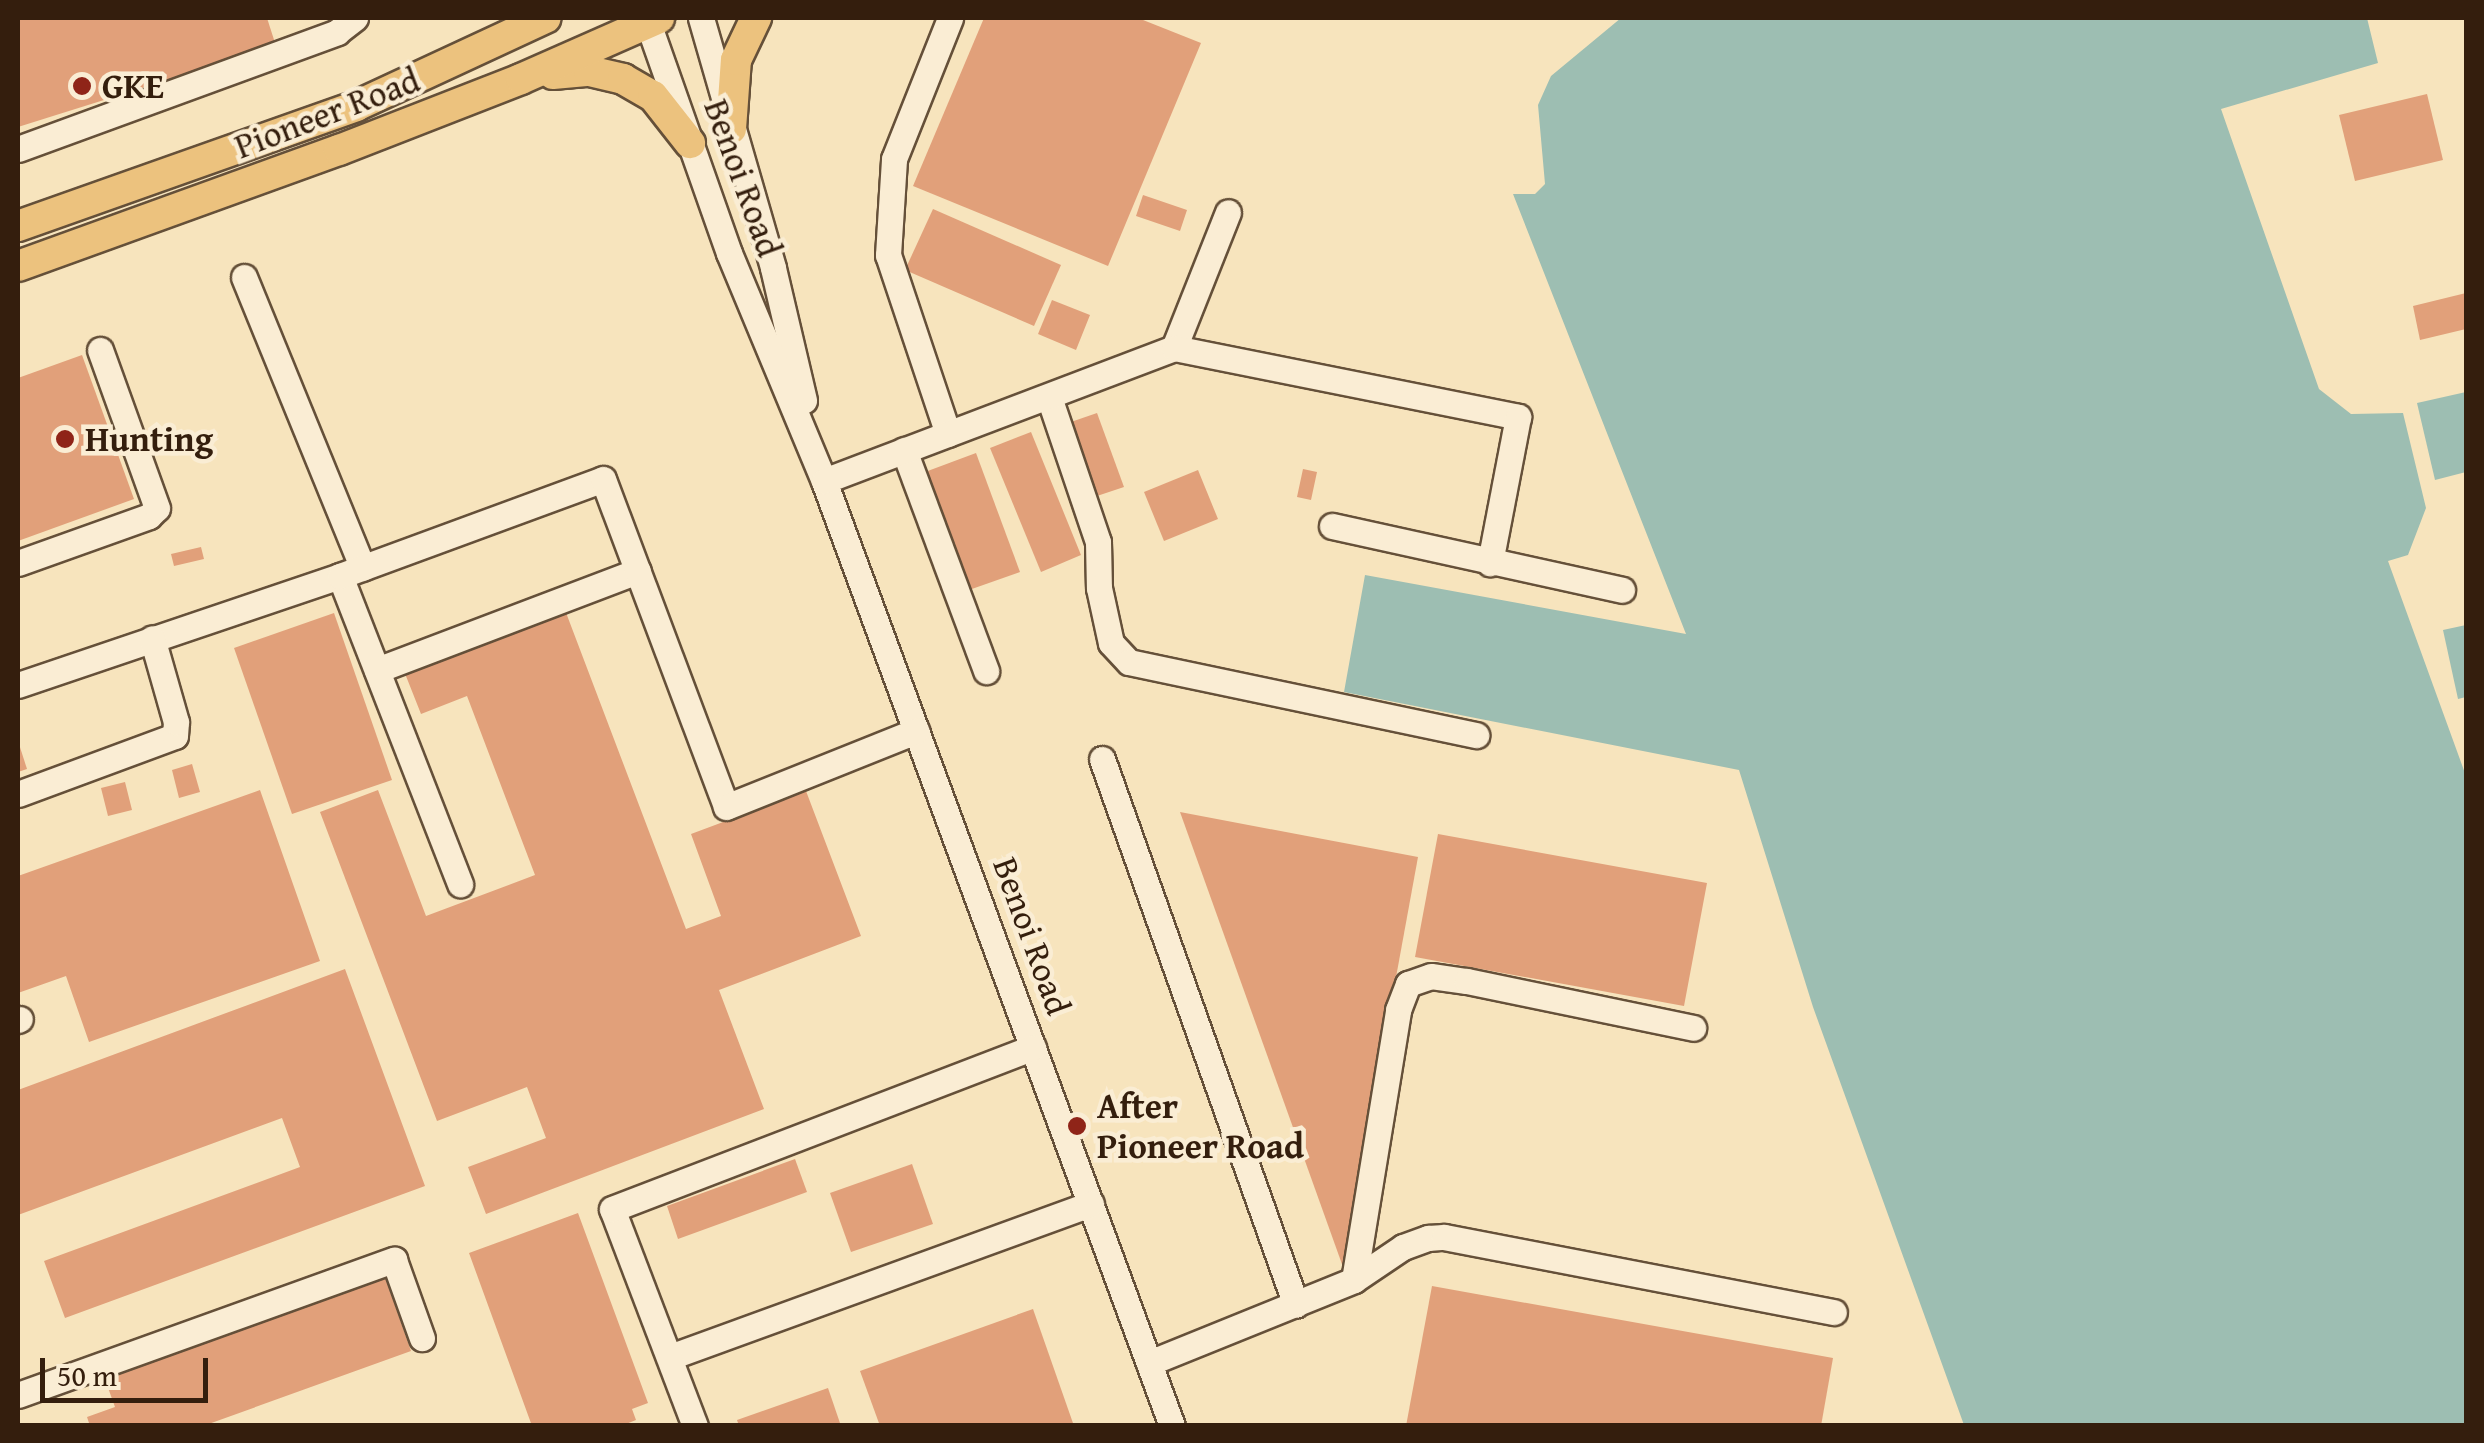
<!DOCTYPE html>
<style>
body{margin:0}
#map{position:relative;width:2484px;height:1443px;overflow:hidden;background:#f7e4bd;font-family:"Gentium Book Plus",serif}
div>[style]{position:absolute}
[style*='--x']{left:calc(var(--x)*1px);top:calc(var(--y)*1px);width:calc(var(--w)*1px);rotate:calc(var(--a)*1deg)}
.water>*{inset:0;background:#9dbeb2}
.building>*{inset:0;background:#e1a07a}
.roads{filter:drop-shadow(2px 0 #655039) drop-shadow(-2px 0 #655039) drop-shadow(0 2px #655039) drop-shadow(0 -2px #655039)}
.minor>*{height:25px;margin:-12.5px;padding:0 12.5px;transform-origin:12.5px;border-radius:12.5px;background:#faedd4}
.major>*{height:30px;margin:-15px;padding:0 15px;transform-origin:15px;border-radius:15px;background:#ecc27e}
.dots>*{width:28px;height:28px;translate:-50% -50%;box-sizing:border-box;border:5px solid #faedd4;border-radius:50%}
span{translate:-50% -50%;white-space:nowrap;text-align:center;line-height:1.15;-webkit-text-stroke:9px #faedd4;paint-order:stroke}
.poi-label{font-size:35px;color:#341e0d;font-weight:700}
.left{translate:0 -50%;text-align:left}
.street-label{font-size:35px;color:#341e0d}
.frame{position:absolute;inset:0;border:20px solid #341e0d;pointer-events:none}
.scale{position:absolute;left:40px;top:1358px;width:168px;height:45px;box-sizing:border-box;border:5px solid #341e0d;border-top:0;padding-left:12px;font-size:30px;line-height:35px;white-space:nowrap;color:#341e0d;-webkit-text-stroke:8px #faedd4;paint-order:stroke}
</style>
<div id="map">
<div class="water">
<div style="clip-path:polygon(1621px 18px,2367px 18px,2378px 63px,2221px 109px,2319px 389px,2351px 414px,2403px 413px,2426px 508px,2408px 555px,2388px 561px,2466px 776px,2466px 1425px,1964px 1425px,1813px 1007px,1739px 770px,1344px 692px,1365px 575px,1686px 634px,1513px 194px,1535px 194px,1545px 184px,1538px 105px,1551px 76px)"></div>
<div style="clip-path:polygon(2466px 392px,2466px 472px,2435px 480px,2417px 403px)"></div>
<div style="clip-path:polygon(2466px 625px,2466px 697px,2458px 699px,2443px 630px)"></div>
</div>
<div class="building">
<div style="clip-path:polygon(18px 18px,267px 18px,276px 46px,18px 127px)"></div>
<div style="clip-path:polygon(984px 18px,1138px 18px,1201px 43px,1108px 266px,913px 186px)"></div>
<div style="clip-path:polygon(2427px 94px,2443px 160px,2355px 181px,2339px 115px)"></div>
<div style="clip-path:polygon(1143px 195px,1187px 210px,1180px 231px,1136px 216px)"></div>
<div style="clip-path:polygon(933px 209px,1061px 265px,1034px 326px,905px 270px)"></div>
<div style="clip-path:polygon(2466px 293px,2466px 329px,2420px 340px,2413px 306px)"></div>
<div style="clip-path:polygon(1052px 300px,1090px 315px,1076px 350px,1038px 334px)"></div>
<div style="clip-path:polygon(82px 355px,134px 499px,18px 541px,18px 378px)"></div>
<div style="clip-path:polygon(1097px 413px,1124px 487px,1094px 497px,1068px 423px)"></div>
<div style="clip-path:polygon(1031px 432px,1081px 555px,1041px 572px,990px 448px)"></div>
<div style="clip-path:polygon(976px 453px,1020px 572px,969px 590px,925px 472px)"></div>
<div style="clip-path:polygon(1303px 469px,1317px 472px,1311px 500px,1297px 497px)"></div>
<div style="clip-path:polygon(1198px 470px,1218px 519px,1164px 541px,1144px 492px)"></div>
<div style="clip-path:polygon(201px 547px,204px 559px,174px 566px,171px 554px)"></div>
<div style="clip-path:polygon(565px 610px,686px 929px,721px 916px,691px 834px,806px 791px,861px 936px,719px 990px,764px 1109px,486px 1214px,468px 1167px,546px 1138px,527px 1087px,437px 1121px,320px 812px,378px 790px,426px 916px,535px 875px,467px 696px,421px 714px,404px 671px)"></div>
<div style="clip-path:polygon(334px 613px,392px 780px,292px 814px,234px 648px)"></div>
<div style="clip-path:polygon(18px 741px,27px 769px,18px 772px)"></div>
<div style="clip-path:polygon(192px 764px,200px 792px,179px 798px,172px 770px)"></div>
<div style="clip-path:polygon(125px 782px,132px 810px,108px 816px,101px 788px)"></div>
<div style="clip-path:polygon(260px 790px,320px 961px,89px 1042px,66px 976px,18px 993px,18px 876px)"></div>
<div style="clip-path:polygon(1180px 812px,1418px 857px,1343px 1267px)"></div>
<div style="clip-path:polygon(1438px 834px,1707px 883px,1684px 1006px,1415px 957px)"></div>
<div style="clip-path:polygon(345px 969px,425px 1186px,65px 1318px,44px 1261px,300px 1167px,282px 1118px,18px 1215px,18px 1090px)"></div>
<div style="clip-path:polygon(795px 1159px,807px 1192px,678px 1239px,667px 1206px)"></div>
<div style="clip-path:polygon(912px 1164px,933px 1224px,851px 1252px,830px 1193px)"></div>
<div style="clip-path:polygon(578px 1213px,648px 1403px,632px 1409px,636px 1420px,621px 1426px,532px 1426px,469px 1253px)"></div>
<div style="clip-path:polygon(384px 1274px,411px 1351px,203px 1426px,90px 1426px,87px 1417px,115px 1407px,103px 1374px)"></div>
<div style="clip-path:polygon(1432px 1286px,1833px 1358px,1821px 1426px,1406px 1426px)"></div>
<div style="clip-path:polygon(1033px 1309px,1074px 1426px,880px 1426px,860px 1371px)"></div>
<div style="clip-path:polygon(828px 1388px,841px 1426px,739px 1426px,737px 1420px)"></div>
</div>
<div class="roads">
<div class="minor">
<div style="--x:701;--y:18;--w:260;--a:73.9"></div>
<div style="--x:773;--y:268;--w:136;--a:76.8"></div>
<div style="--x:648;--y:23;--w:244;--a:70.6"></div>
<div style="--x:729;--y:253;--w:247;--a:67.4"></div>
<div style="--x:824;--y:481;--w:1007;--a:69.78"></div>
<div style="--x:18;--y:149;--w:340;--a:-20.1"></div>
<div style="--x:337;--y:32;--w:23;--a:-38"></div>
<div style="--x:244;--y:277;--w:314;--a:67.8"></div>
<div style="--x:1174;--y:348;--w:146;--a:-68.3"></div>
<div style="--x:1049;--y:397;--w:153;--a:71.3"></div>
<div style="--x:1098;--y:542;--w:46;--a:88.8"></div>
<div style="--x:1099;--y:588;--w:56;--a:77.7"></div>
<div style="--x:1111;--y:643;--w:26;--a:47"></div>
<div style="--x:1129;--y:662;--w:355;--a:11.9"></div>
<div style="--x:948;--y:434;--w:189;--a:-108.5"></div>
<div style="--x:888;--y:255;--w:96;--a:-86.4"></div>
<div style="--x:894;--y:159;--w:152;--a:-68.3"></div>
<div style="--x:904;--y:450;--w:236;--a:69.6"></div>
<div style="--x:824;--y:481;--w:374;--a:-20.8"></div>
<div style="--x:1174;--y:348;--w:351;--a:11.3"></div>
<div style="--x:1518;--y:417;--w:149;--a:100.9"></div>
<div style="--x:1332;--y:526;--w:297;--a:12.4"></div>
<div style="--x:18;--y:563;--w:139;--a:-19.7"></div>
<div style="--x:149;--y:516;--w:11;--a:-45"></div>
<div style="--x:157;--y:508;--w:168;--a:-109.8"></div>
<div style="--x:340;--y:576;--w:331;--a:68.7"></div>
<div style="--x:377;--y:670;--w:279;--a:-20.8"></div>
<div style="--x:18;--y:685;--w:340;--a:-18.7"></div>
<div style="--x:340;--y:576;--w:280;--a:-20.2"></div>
<div style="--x:603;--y:479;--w:350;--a:69.4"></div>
<div style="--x:726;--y:807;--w:205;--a:-21.8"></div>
<div style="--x:1102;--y:759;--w:579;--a:70.44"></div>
<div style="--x:18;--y:794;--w:167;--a:-20.3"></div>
<div style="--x:175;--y:736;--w:14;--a:-86"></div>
<div style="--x:176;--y:722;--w:87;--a:-105.9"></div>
<div style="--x:18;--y:1020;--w:2;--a:-27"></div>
<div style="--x:1354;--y:1280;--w:274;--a:-80.7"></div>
<div style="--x:1398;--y:1010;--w:28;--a:-69"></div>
<div style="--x:1408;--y:984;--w:24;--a:-19"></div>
<div style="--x:1431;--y:976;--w:36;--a:8"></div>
<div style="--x:1467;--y:981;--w:231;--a:11.7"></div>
<div style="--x:670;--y:1357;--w:448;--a:-20"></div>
<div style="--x:1149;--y:1363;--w:221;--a:-22"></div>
<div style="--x:1354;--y:1280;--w:59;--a:-34"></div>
<div style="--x:1403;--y:1247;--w:27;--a:-20"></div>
<div style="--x:1428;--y:1238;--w:16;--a:-4"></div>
<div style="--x:1444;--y:1237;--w:397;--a:10.9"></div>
<div style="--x:18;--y:1395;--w:400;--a:-19.8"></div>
<div style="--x:394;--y:1260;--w:83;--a:70.3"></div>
<div style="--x:695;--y:1426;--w:232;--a:-110.9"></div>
<div style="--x:612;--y:1209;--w:451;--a:-21"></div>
</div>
<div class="major">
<div style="--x:553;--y:74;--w:36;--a:-5"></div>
<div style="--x:589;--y:71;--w:35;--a:13"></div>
<div style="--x:623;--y:79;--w:34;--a:30"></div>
<div style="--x:653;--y:96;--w:60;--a:51.8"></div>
<div style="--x:731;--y:129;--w:69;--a:-85.9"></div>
<div style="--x:736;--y:60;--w:47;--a:-64.5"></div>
<div style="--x:18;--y:226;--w:359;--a:-19.5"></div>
<div style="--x:356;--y:106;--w:209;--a:-24.9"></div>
<div style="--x:18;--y:266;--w:341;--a:-19.9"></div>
<div style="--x:339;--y:150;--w:195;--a:-21.3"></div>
<div style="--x:521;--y:79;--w:151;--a:-23.8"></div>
</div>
</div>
<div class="dots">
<div style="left:82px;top:86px;background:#8f2418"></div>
<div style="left:65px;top:439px;background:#8f2418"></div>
<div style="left:1077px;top:1126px;background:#8f2418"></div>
</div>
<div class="poi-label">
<span class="left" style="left:102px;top:86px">GKE</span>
<span class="left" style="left:85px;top:439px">Hunting</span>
<span class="left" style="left:1097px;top:1126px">After<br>Pioneer Road</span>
</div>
<div class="street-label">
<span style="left:327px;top:113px;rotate:-21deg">Pioneer Road</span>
<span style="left:743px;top:178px;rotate:70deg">Benoi Road</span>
<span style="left:1032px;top:936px;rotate:70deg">Benoi Road</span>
</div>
<div class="frame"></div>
<div class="scale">50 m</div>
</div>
